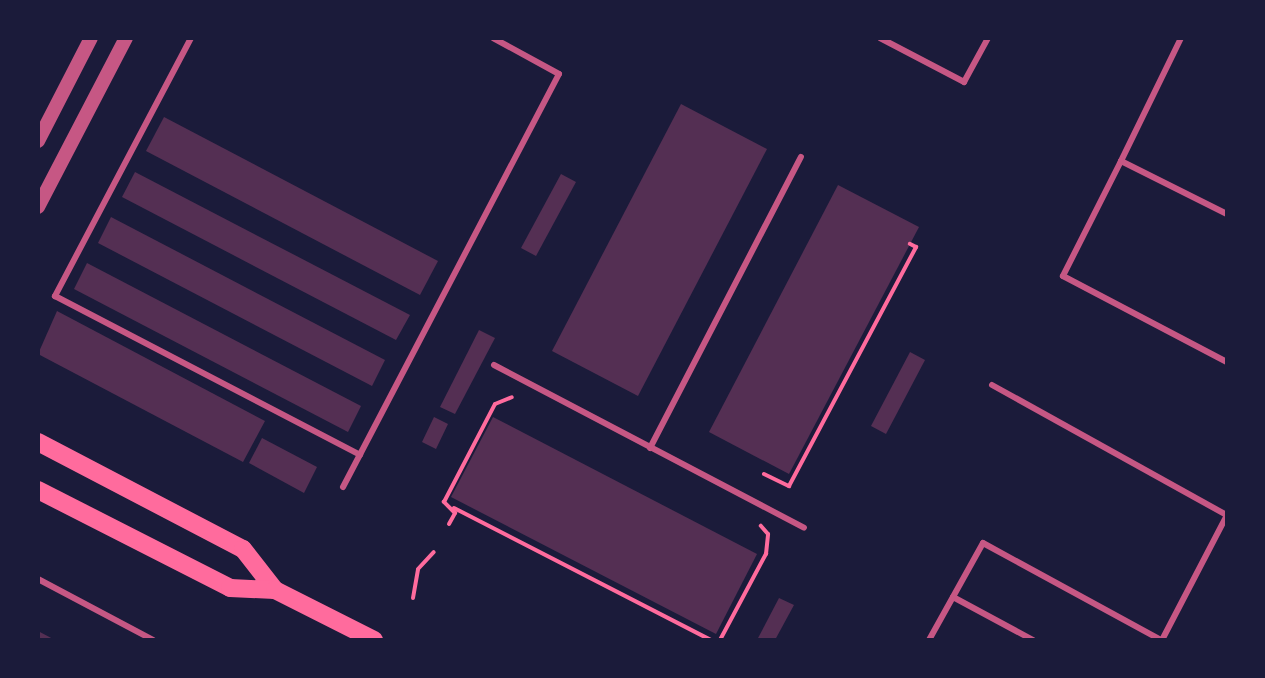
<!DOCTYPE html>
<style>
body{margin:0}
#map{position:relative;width:1265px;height:678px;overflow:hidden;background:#1b1b3a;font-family:"Nunito Sans",sans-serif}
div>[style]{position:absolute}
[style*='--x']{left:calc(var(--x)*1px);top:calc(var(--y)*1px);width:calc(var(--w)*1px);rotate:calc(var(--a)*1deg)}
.building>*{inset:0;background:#542f53}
.path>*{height:4px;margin:-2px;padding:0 2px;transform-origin:2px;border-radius:2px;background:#ff6b9d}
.service>*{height:6px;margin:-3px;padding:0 3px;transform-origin:3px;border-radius:3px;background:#c65784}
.tertiary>*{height:14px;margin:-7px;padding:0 7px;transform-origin:7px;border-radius:7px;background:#c65784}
.primary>*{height:18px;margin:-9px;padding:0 9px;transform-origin:9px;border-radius:9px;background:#ff6b9d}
span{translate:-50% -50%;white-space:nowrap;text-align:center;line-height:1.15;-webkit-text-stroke:7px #1b1b3a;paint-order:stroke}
.frame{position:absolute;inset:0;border:40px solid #1b1b3a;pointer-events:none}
</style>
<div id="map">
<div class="building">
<div style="clip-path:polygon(681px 104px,767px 149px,638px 396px,552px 351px)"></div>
<div style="clip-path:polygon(164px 117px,438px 261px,420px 295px,146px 151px)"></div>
<div style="clip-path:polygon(135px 172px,410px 315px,396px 340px,122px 197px)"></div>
<div style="clip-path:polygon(561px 174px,576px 182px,536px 256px,521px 248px)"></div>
<div style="clip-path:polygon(838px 185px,919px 227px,789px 474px,709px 432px)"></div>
<div style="clip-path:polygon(111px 217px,385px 360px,372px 386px,98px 243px)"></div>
<div style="clip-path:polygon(87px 263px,361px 406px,348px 432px,74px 289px)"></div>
<div style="clip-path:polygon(57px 311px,265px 421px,243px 462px,38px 354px)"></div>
<div style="clip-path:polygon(479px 330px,495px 338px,455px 414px,440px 407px)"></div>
<div style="clip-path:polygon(910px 352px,925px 360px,886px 434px,871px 426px)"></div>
<div style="clip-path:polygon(434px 417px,448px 424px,436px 449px,422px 442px)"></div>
<div style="clip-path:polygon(493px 417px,757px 554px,716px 634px,451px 497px)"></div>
<div style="clip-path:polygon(262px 438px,317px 467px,304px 493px,249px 463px)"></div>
<div style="clip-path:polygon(779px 598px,794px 605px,775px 640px,757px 640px)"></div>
<div style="clip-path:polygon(38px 631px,55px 640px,38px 640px)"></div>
</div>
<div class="path">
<div style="--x:764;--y:474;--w:28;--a:26"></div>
<div style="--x:789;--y:486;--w:271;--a:-62"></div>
<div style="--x:916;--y:247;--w:7;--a:-153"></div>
<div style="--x:454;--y:508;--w:289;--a:27.2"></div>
<div style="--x:449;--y:524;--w:13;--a:-61"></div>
<div style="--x:455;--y:513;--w:16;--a:-135"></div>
<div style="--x:444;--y:502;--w:110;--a:-62.5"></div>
<div style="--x:495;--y:404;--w:18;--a:-22"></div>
<div style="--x:413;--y:598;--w:29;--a:-80"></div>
<div style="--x:418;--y:569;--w:23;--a:-47"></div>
<div style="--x:720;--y:640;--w:98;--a:-61.9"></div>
<div style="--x:766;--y:554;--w:20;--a:-84"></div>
<div style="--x:768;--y:534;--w:11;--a:-131"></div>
</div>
<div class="service">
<div style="--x:191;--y:38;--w:292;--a:117.8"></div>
<div style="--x:55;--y:296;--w:344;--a:27.5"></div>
<div style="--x:880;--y:38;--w:95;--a:27.6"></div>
<div style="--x:964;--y:82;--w:50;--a:-61.4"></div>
<div style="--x:1181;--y:38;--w:137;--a:116"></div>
<div style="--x:1121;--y:161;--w:119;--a:26.6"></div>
<div style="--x:1121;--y:161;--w:129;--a:116.8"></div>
<div style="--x:1063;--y:276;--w:185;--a:27.7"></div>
<div style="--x:494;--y:365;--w:350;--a:27.7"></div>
<div style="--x:992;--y:385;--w:269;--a:29"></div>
<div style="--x:650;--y:448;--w:328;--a:-62.6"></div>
<div style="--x:343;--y:487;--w:466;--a:-62.4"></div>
<div style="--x:559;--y:74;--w:75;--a:-151.4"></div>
<div style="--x:38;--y:579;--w:130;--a:27.9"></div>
<div style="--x:953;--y:597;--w:91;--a:28.3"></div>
<div style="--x:929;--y:640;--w:111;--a:-60.9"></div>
<div style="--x:983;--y:543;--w:203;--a:28.6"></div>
<div style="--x:1162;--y:640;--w:141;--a:-62.5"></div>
</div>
<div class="tertiary">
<div style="--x:38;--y:141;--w:116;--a:-62.8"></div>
<div style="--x:38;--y:207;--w:191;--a:-62.5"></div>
</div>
<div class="primary">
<div style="--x:38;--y:442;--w:231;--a:27.6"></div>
<div style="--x:243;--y:549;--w:52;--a:52"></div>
<div style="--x:38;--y:490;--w:216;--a:27"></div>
<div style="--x:230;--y:588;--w:45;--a:2.5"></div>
<div style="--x:275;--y:590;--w:111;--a:26.8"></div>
</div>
<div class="frame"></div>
</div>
